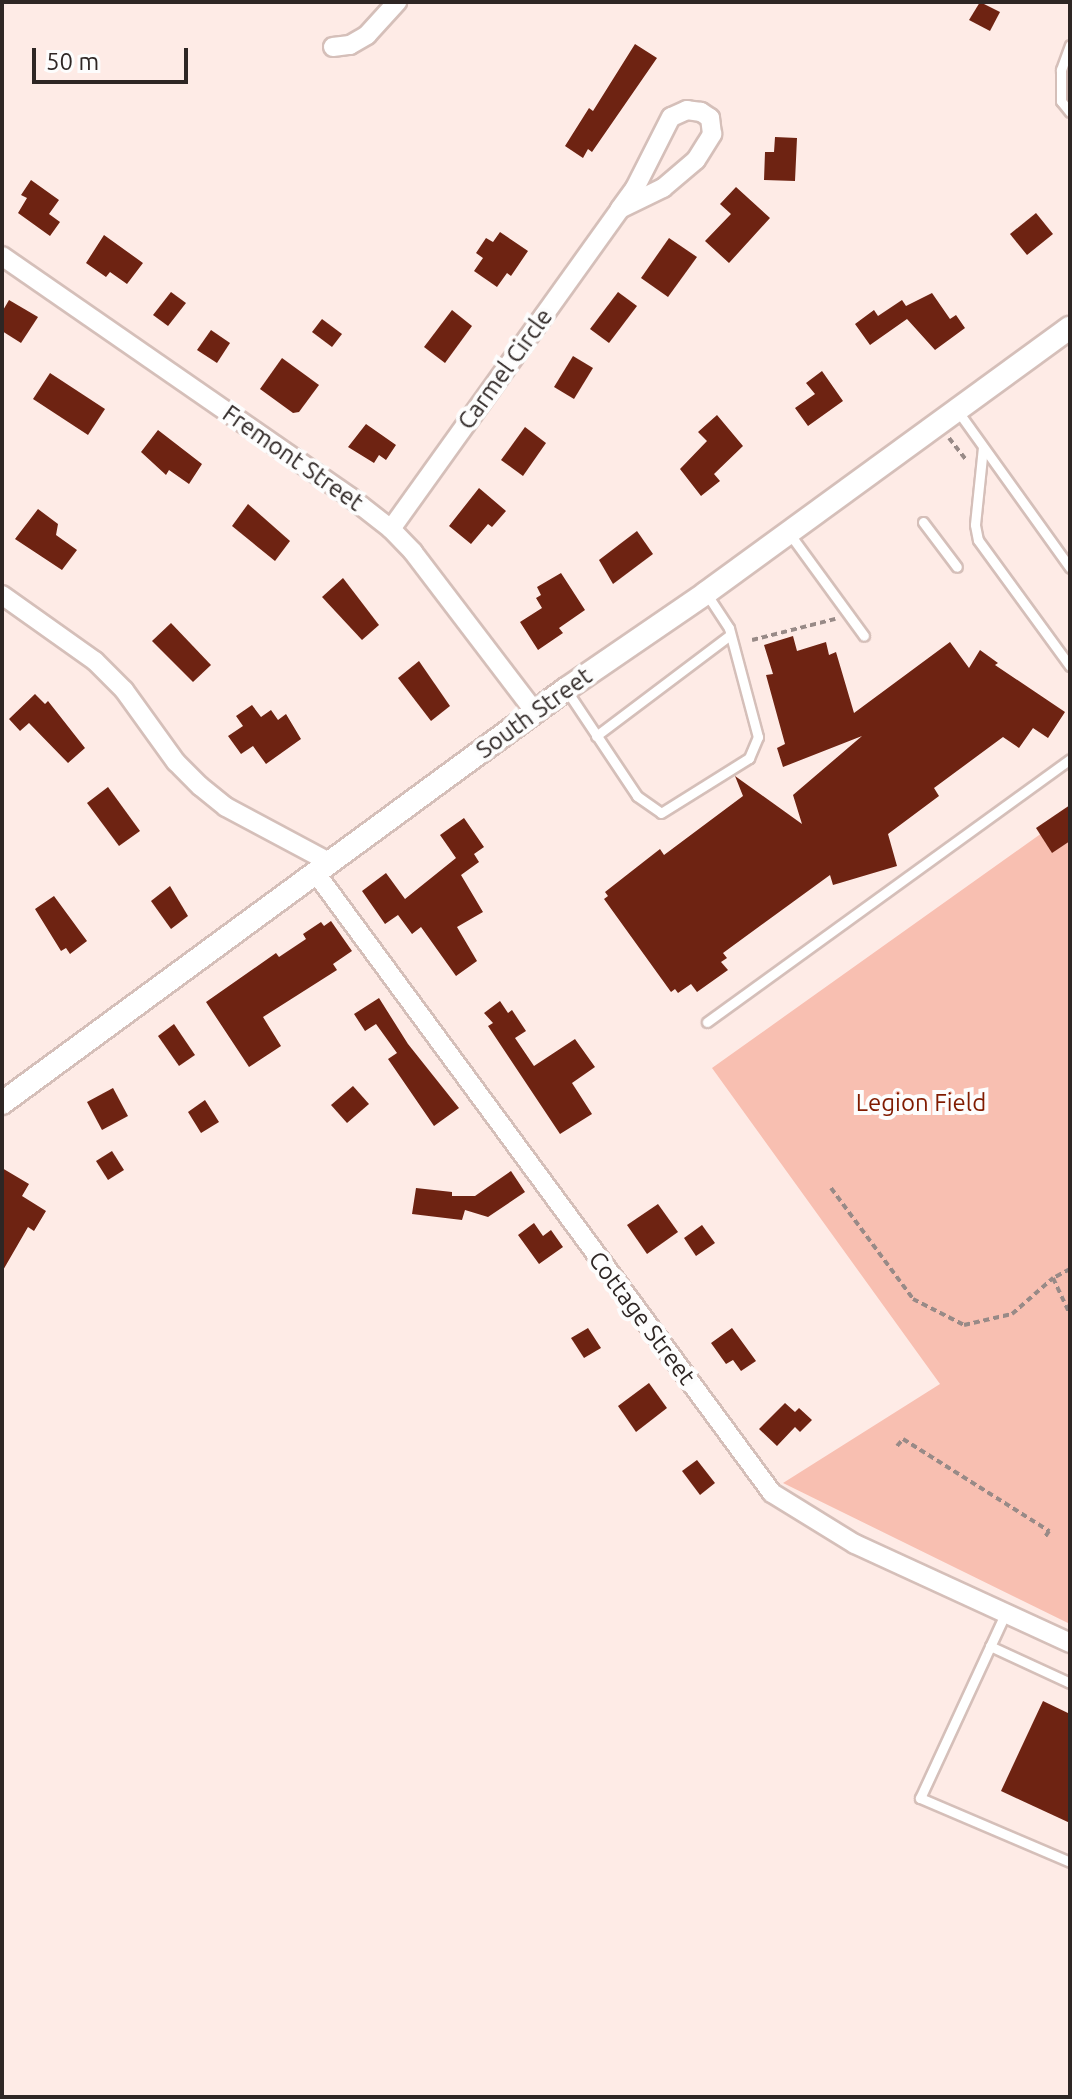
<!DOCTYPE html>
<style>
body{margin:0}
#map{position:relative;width:1072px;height:2099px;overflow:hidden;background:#feebe6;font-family:Ubuntu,sans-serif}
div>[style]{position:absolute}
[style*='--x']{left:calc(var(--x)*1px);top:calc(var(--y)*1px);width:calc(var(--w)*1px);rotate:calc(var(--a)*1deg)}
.green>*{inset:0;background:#f8bfb1}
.building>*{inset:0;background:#6e2312}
.path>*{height:4px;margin-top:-2px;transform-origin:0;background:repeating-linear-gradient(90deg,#988a87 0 6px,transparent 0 10px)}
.roads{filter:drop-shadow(2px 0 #d5bfb9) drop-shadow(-2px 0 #d5bfb9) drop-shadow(0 2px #d5bfb9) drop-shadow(0 -2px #d5bfb9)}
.service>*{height:9px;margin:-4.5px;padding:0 4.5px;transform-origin:4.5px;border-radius:4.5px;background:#fff}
.minor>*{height:18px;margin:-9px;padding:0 9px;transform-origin:9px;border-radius:9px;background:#fff}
.tertiary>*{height:22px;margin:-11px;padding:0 11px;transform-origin:11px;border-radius:11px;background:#fff}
span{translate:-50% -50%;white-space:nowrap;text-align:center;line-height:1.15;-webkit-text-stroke:8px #fdfdfd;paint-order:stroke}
.street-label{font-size:24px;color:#2e2624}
.park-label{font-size:24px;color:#801b00}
.frame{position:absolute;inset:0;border:4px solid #2e2624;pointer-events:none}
.scale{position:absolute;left:32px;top:48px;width:156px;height:36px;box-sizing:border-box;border:4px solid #2e2624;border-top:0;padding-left:10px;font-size:24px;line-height:28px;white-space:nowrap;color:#2e2624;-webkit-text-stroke:6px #fdfdfd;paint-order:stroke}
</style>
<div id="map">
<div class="green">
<div style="clip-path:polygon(1070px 813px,1070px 1624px,783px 1483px,940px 1384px,712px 1068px)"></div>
</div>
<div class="building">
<div style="clip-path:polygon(980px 2px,1000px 12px,990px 31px,969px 20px)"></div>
<div style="clip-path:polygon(635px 44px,657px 58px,592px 152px,588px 149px,583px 158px,565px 146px,589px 108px,593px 111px)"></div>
<div style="clip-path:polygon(775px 137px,797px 138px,795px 181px,764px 180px,765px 152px,774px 152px)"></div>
<div style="clip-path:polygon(31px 180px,59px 200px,49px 214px,60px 222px,50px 236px,18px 213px,27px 198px,21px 195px)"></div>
<div style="clip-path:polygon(736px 187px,770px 218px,729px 263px,705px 241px,731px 214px,720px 204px)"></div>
<div style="clip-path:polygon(1036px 213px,1053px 234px,1027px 255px,1010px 234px)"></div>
<div style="clip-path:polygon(500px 232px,528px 251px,511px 276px,507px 273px,497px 287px,474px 271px,483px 258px,476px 253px,486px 238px,493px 242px)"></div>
<div style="clip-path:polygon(104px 235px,143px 263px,127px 284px,110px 272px,106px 277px,86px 263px)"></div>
<div style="clip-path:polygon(669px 238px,697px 257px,668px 297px,641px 278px)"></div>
<div style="clip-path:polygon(171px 292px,186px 303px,168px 326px,153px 315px)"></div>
<div style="clip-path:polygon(618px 292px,637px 306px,609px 343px,590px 329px)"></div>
<div style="clip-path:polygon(932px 293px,950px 319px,956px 315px,965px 328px,935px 350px,907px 319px,870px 345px,855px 324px,874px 310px,878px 316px,902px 300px,906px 306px)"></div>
<div style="clip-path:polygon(9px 300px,38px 317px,21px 343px,2px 331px,2px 312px)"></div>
<div style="clip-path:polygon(452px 310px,472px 326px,445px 363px,424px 347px)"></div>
<div style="clip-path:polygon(322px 319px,342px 334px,332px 347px,312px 332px)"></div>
<div style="clip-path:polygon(211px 330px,230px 343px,217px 363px,197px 350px)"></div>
<div style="clip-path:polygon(573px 356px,593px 368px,574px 399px,554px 387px)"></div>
<div style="clip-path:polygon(282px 358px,319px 385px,299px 412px,293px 413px,260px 389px)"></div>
<div style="clip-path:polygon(822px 371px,843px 401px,808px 426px,795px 408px,815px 394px,806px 383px)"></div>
<div style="clip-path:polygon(50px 373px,105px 409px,88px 435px,33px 399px)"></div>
<div style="clip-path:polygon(717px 415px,743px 446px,714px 474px,720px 481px,701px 496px,680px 469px,707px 441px,698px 432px)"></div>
<div style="clip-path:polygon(366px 424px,396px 445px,386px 460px,379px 455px,374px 463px,348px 447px)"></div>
<div style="clip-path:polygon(525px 427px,546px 443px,523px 476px,501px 460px)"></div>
<div style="clip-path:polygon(158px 430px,202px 464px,189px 484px,169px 470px,166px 475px,141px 452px)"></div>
<div style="clip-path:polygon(479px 488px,506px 511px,492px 527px,488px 524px,471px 544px,449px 526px)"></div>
<div style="clip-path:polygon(248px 504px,290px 541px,275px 561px,232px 526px)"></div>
<div style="clip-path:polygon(38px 509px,58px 524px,56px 535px,77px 550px,62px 570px,15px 539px)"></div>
<div style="clip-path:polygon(637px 531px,653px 554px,613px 584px,599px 560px)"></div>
<div style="clip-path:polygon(561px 573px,585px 610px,559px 628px,563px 633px,538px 650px,520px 622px,542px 608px,536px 598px,541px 595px,537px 587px)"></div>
<div style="clip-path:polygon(343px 578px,379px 625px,362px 640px,322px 597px)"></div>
<div style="clip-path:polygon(171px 623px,211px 665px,193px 682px,152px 641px)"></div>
<div style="clip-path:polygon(793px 636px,797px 651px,826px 642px,829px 655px,836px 652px,854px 713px,950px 642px,969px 668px,980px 650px,998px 663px,995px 665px,1065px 712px,1048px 738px,1033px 728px,1019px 748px,1003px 737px,934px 788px,939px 796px,888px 834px,897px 866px,833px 885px,830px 875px,723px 953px,727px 958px,721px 962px,728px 970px,697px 992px,691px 984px,678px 993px,675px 989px,671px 992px,604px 899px,608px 896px,605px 892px,660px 849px,664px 855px,743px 796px,735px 776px,802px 824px,793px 795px,862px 736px,783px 767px,777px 748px,785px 744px,766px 675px,773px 674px,764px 645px)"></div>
<div style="clip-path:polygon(419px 661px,450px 706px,431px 721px,398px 678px)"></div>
<div style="clip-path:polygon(35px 694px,45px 704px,48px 701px,85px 748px,68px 763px,29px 723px,20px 731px,9px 719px)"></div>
<div style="clip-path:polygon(252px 705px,261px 717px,271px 710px,278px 720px,286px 714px,301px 739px,266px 764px,253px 746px,241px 754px,228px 736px,243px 726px,236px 716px)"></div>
<div style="clip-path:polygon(108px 787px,140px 831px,119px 846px,87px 803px)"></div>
<div style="clip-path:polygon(1070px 805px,1070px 841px,1052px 853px,1036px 828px)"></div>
<div style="clip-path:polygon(464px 818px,484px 847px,474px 854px,479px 862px,461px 875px,483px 912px,457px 927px,477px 961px,456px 976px,421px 927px,412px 934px,398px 915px,385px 924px,362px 891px,386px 873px,405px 899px,456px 858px,440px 835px)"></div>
<div style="clip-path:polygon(170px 886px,188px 916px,171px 929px,151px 901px)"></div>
<div style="clip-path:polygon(54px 896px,87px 941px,70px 954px,66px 948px,61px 951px,35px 909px)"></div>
<div style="clip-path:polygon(331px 921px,352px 951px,333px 964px,337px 970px,263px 1017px,281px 1046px,249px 1067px,206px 1002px,276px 953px,279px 957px,306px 939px,303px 934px,321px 922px,324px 926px)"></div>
<div style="clip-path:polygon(379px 998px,408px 1044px,459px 1108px,434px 1126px,388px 1059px,397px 1053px,376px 1024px,365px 1031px,354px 1014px)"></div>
<div style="clip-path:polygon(500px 1001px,508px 1013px,512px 1010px,526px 1031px,515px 1038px,534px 1066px,575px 1039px,595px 1067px,572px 1083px,592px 1114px,560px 1134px,488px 1026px,493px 1023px,484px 1013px)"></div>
<div style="clip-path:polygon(174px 1024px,195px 1055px,179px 1066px,158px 1036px)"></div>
<div style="clip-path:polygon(353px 1086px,369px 1104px,347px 1123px,331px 1105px)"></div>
<div style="clip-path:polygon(113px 1088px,128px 1116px,102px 1130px,87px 1102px)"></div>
<div style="clip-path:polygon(205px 1100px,219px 1122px,201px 1133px,188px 1112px)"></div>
<div style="clip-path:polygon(112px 1151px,124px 1170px,108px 1180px,96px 1161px)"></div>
<div style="clip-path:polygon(2px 1168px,29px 1184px,22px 1196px,46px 1211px,34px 1231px,28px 1227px,2px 1272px)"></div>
<div style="clip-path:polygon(511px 1171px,525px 1192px,488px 1217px,465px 1210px,462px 1220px,412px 1214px,416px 1188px,452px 1192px,452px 1196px,475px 1196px)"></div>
<div style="clip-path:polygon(658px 1204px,678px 1232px,647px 1254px,627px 1225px)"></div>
<div style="clip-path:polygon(534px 1223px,543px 1236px,551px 1230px,563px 1247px,539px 1264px,518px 1235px)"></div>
<div style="clip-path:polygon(702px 1225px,715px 1243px,696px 1256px,684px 1238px)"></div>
<div style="clip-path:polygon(588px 1328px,601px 1348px,584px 1358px,571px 1338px)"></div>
<div style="clip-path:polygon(732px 1328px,756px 1361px,741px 1371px,733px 1360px,726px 1364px,711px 1343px)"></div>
<div style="clip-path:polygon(649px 1383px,667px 1408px,636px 1432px,618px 1406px)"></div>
<div style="clip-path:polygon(785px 1403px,795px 1412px,799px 1408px,812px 1420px,800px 1432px,795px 1427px,777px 1446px,759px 1429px)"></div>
<div style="clip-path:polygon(697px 1460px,715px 1483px,700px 1495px,682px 1471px)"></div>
<div style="clip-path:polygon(1043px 1701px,1070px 1714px,1070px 1823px,1001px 1791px)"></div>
</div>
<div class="path">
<div style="--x:949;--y:438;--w:28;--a:52"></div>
<div style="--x:752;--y:640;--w:86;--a:-14.2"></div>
<div style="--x:831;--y:1188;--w:138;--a:53.5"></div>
<div style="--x:913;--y:1299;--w:57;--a:27"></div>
<div style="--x:964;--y:1325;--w:49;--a:-12.9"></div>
<div style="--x:1012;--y:1314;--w:55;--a:-41.3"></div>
<div style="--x:1070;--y:1269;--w:19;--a:152"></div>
<div style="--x:1053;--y:1278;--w:40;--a:65"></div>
<div style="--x:897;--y:1446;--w:9;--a:-49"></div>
<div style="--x:903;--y:1439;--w:173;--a:32.2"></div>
<div style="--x:1049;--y:1531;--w:7;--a:124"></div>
</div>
<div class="roads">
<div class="service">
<div style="--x:1070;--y:45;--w:27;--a:110"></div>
<div style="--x:1061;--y:70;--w:31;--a:90"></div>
<div style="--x:1061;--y:101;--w:14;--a:51"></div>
<div style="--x:957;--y:410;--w:194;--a:54.4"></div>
<div style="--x:983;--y:447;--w:78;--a:95.9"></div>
<div style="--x:975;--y:525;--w:15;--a:79"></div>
<div style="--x:978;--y:540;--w:156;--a:53.9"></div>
<div style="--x:923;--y:522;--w:56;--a:52.9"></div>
<div style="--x:789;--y:533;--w:127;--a:53.9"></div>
<div style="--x:567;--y:691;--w:126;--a:56.3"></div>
<div style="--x:637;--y:796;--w:29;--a:35"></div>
<div style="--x:661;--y:813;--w:104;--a:-32"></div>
<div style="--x:749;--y:758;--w:23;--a:-67"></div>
<div style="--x:758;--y:737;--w:113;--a:-104.9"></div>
<div style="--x:729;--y:628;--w:42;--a:-123.3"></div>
<div style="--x:596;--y:736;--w:168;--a:-37"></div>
<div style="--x:707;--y:1022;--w:448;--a:-35.9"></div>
<div style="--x:1006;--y:1612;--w:205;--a:114.8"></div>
<div style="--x:920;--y:1798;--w:163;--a:23.1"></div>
<div style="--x:990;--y:1646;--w:88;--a:24.8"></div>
</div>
<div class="minor">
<div style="--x:333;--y:47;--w:17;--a:-7"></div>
<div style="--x:350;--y:45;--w:20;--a:-30"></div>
<div style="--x:367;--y:35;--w:45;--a:-47.7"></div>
<div style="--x:2;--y:256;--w:423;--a:34.7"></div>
<div style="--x:350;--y:497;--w:52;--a:38"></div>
<div style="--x:391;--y:529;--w:32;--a:46"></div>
<div style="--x:413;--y:552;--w:201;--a:52.7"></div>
<div style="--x:391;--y:529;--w:393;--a:-54.4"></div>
<div style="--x:620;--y:209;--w:48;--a:-26"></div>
<div style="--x:663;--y:188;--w:43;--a:-40.3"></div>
<div style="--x:696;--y:160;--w:31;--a:-58"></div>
<div style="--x:712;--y:134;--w:16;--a:-97"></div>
<div style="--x:710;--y:118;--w:11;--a:-146"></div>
<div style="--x:701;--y:112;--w:14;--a:-172"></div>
<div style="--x:687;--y:110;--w:17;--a:156"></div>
<div style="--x:671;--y:117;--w:80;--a:116.9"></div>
<div style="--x:635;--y:188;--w:26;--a:126"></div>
<div style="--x:2;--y:595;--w:114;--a:35.4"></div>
<div style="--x:95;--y:661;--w:41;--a:45"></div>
<div style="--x:124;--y:690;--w:89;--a:54.2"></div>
<div style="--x:176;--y:762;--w:34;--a:45"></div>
<div style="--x:200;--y:786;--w:33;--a:39"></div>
<div style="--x:226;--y:807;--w:117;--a:28.1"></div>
<div style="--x:315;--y:872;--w:771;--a:53.65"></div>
<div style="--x:772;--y:1493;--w:97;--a:31.6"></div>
<div style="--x:855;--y:1544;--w:237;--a:24.7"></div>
</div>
<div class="tertiary">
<div style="--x:2;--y:1103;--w:700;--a:-36.28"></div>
<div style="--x:566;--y:689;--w:170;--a:-34.4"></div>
<div style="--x:706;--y:593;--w:450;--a:-36.1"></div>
</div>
</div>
<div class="street-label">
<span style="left:505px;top:369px;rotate:-54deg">Carmel Circle</span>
<span style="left:293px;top:458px;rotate:35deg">Fremont Street</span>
<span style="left:534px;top:713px;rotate:-36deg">South Street</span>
<span style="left:642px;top:1318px;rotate:53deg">Cottage Street</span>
</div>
<div class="park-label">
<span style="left:921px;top:1103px">Legion Field</span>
</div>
<div class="frame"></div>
<div class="scale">50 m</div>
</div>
